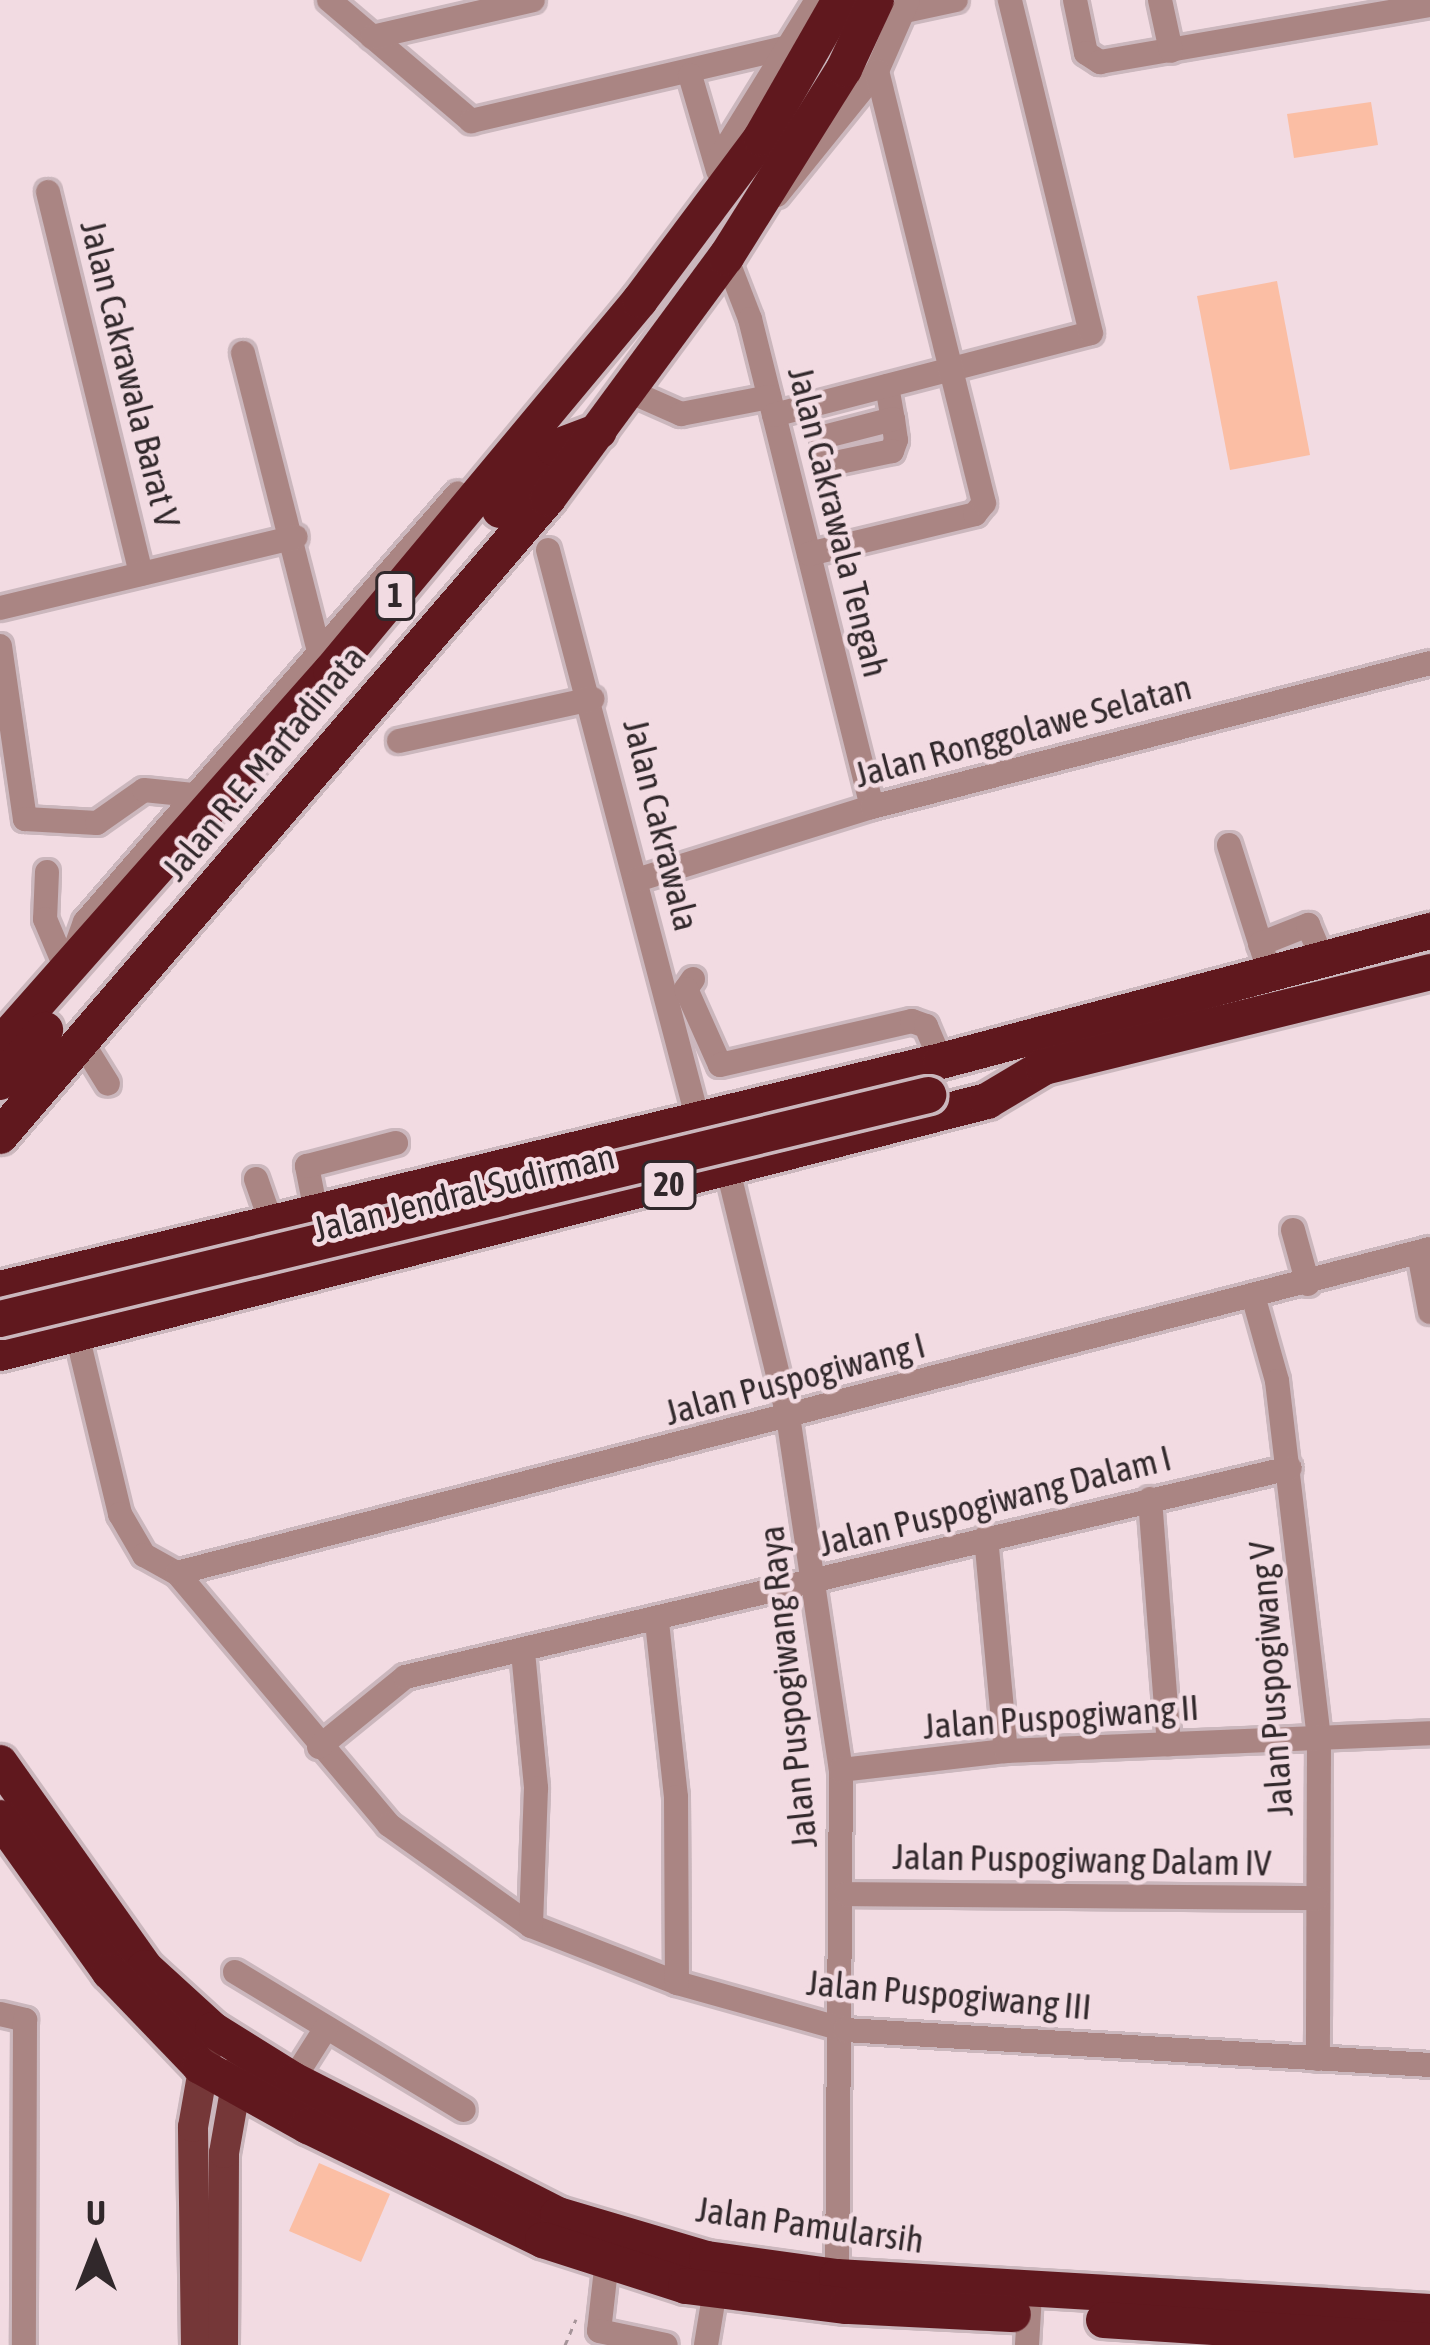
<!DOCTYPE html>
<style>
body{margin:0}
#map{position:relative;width:1430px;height:2345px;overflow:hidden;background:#f2dbe2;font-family:"Asap Condensed",sans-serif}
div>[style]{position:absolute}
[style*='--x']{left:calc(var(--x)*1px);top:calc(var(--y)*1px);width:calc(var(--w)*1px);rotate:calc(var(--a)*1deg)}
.green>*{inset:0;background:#fbbea4}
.path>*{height:3px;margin-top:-1.5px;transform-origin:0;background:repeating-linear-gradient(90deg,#a59499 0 6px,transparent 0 12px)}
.roads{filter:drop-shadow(3px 0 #cbb7bd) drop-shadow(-3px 0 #cbb7bd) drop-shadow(0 3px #cbb7bd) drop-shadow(0 -3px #cbb7bd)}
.minor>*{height:24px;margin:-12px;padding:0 12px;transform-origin:12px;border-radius:12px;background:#aa8583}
.major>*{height:30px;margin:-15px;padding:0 15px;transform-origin:15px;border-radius:15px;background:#753738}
.highway>*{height:36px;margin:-18px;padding:0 18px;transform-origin:18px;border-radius:18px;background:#60181e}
.bridges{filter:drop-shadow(3px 0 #cbb7bd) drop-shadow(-3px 0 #cbb7bd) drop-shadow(0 3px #cbb7bd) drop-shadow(0 -3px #cbb7bd)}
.highway-bridge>*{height:36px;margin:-18px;padding:0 18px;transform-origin:18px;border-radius:18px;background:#60181e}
span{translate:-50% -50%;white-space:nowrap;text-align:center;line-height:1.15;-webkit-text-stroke:9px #f2dbe2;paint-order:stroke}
.shield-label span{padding:3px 9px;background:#f2dbe2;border:3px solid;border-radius:9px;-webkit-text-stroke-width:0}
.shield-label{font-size:33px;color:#31282b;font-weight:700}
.street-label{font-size:36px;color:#31282b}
.north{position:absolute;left:36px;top:2189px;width:120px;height:120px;-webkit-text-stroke:9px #f2dbe2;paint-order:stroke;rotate:0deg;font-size:33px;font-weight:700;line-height:48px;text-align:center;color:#31282b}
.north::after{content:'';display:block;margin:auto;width:42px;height:54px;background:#31282b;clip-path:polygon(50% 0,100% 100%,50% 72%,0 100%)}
</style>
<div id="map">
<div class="green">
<div style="clip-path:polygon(1371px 102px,1378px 145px,1294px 158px,1287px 114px)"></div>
<div style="clip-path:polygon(1277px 281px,1310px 455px,1230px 470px,1197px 296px)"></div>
<div style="clip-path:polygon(319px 2163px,390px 2194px,361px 2262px,289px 2231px)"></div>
</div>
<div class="path">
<div style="--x:565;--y:2345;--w:28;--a:-67"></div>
</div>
<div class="roads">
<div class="minor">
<div style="--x:329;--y:0;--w:187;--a:40.4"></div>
<div style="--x:471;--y:121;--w:332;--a:-13.1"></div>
<div style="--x:1075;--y:0;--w:54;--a:78.3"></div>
<div style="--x:1086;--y:53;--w:17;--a:33"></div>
<div style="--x:1100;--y:62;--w:335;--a:-9.8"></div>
<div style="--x:1160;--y:0;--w:52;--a:77.8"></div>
<div style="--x:905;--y:11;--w:52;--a:-12.2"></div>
<div style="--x:372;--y:37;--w:165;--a:-12.9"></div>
<div style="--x:690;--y:75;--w:100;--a:73.7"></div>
<div style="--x:717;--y:162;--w:190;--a:-58.3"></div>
<div style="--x:48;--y:192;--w:393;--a:76.3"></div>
<div style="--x:777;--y:195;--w:159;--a:-51.1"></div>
<div style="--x:877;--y:71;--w:77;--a:-66.4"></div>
<div style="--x:726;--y:257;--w:66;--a:68.8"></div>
<div style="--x:750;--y:319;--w:503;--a:75.96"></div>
<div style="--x:243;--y:353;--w:304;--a:75.7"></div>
<div style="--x:887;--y:386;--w:34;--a:80"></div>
<div style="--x:893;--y:419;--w:21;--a:82"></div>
<div style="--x:896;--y:440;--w:12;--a:110"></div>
<div style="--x:892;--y:451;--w:68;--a:168.2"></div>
<div style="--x:825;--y:465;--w:28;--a:-94"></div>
<div style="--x:823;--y:437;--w:72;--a:-14.4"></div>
<div style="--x:629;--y:391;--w:57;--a:23.9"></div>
<div style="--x:681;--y:414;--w:90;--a:-10.9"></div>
<div style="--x:774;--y:415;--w:327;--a:-14.5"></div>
<div style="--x:1091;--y:333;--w:343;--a:-103.7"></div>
<div style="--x:548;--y:550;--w:589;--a:75.26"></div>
<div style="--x:809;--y:554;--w:171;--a:-13.5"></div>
<div style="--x:975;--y:514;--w:14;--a:-51"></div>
<div style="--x:984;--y:503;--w:445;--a:-103.9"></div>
<div style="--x:0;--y:608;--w:304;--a:-13.5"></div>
<div style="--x:0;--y:646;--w:175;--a:81.8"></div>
<div style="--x:25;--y:819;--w:72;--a:3.2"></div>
<div style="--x:97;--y:823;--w:57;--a:-35.1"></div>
<div style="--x:144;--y:790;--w:49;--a:5.8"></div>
<div style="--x:399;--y:741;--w:198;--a:-12.3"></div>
<div style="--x:1229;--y:845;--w:135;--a:72.4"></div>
<div style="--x:47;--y:872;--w:47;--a:92.4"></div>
<div style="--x:45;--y:919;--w:56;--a:67.1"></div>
<div style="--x:637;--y:880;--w:246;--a:-17.3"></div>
<div style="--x:872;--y:807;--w:576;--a:-14.47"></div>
<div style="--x:1260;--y:944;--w:52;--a:-21.6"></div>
<div style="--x:1308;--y:925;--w:39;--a:67"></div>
<div style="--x:74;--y:952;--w:32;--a:-70"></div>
<div style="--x:85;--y:922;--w:568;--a:-48.99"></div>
<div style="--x:693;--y:979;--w:12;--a:125"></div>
<div style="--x:686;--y:989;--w:83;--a:65.9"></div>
<div style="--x:720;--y:1065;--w:197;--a:-12.9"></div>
<div style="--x:912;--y:1021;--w:15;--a:20"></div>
<div style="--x:926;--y:1026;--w:38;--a:67"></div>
<div style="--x:82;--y:1042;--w:49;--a:58.2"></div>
<div style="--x:728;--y:1170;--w:253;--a:76.3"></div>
<div style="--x:788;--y:1416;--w:358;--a:81.5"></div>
<div style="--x:841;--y:1770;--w:507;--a:90.45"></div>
<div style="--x:256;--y:1179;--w:46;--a:70.8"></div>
<div style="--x:316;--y:1212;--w:47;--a:-101.1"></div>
<div style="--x:307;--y:1166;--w:92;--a:-14.5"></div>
<div style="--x:1293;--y:1230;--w:56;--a:74.5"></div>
<div style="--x:1419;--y:1253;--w:60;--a:79.4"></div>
<div style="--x:1254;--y:1299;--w:85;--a:74.3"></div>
<div style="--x:1277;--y:1381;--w:361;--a:83.3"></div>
<div style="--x:1319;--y:1740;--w:319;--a:90.2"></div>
<div style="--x:73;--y:1318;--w:202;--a:76.5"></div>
<div style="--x:120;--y:1514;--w:48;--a:59.7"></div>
<div style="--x:144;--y:1555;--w:38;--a:29"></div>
<div style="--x:177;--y:1573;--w:329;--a:49.9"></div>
<div style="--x:389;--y:1825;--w:174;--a:35.4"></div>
<div style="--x:531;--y:1926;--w:157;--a:21.3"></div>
<div style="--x:677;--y:1983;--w:174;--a:15.6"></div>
<div style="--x:845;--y:2030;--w:586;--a:3.42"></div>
<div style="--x:1150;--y:1499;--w:246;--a:85.6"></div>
<div style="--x:986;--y:1537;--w:215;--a:84.7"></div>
<div style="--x:177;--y:1573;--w:1294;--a:-14.5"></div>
<div style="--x:657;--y:1622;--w:176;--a:83.8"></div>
<div style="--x:676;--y:1797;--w:186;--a:89.7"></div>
<div style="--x:523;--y:1652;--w:137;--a:84.5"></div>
<div style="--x:536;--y:1788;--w:138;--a:92.1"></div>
<div style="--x:319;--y:1747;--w:111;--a:-39.1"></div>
<div style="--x:405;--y:1677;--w:909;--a:-13.29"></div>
<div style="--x:841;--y:1770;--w:166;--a:-6.6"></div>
<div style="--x:1006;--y:1751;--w:424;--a:-2.4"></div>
<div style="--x:846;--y:1894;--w:471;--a:0.5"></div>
<div style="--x:235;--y:1972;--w:267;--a:31.1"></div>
<div style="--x:0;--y:2014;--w:26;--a:13"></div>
<div style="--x:25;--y:2020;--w:325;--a:90.2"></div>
<div style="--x:293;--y:2080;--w:62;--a:-57.6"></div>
<div style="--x:607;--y:2260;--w:71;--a:96.4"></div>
<div style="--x:599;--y:2331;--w:68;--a:11.8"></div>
<div style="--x:706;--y:2345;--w:56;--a:-80.7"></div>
<div style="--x:1027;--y:2345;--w:51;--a:-86.6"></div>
</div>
<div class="major">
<div style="--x:196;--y:2345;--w:218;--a:-90.8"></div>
<div style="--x:193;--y:2127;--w:81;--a:-80.1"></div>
<div style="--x:223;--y:2345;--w:192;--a:-89.7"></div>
<div style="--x:224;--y:2153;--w:86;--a:-80"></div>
</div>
<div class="highway">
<div style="--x:500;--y:510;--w:82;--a:-48.9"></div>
<div style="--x:554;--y:448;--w:48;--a:-20.7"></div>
<div style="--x:0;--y:1045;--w:499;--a:-48.5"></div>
<div style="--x:331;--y:671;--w:483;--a:-50.2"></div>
<div style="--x:640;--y:300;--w:202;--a:-53.2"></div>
<div style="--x:761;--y:138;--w:159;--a:-60.2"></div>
<div style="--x:0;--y:1082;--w:69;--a:-49.1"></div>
<div style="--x:0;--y:1136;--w:841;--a:-49.34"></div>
<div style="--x:548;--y:498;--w:300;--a:-53.6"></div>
<div style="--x:726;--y:257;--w:222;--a:-57.9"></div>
<div style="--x:844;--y:69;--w:76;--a:-65.1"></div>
<div style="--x:0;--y:1289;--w:968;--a:-13.62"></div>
<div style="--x:941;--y:1061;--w:506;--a:-14.89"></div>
<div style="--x:0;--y:1353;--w:1019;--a:-14.32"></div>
<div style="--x:987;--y:1101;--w:66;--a:-30.8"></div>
<div style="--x:1044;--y:1067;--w:398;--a:-13.8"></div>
<div style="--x:0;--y:1763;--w:251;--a:54.7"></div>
<div style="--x:145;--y:1968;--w:92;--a:42.4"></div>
<div style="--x:213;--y:2030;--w:94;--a:32"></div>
<div style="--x:293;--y:2080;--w:297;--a:27"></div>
<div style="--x:558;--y:2215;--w:155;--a:16.5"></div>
<div style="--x:707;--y:2259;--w:131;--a:7.9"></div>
<div style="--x:837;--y:2277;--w:594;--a:3.38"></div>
<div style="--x:0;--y:1818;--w:189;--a:54.5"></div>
<div style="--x:110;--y:1972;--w:130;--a:46.2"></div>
<div style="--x:200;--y:2066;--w:124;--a:29.1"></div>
<div style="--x:308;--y:2126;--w:261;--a:25.9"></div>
<div style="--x:543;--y:2240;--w:150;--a:17.8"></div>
<div style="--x:686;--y:2286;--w:162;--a:7.1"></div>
<div style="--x:847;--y:2306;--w:166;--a:2.8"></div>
<div style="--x:1104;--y:2320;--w:327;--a:3.7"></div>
</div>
</div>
<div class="bridges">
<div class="highway-bridge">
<div style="--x:0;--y:1319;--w:955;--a:-13.57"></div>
</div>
</div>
<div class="shield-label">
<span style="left:395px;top:596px">1</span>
<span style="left:669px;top:1185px">20</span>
</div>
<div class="street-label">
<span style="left:130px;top:374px;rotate:76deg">Jalan Cakrawala Barat V</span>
<span style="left:838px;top:522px;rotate:76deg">Jalan Cakrawala Tengah</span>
<span style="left:1023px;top:731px;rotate:-15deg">Jalan Ronggolawe Selatan</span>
<span style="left:264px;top:763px;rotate:-50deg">Jalan R.E. Martadinata</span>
<span style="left:661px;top:825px;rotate:76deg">Jalan Cakrawala</span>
<span style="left:464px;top:1193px;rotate:-14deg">Jalan Jendral Sudirman</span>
<span style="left:795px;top:1379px;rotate:-15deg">Jalan Puspogiwang I</span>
<span style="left:995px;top:1501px;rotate:-14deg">Jalan Puspogiwang Dalam I</span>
<span style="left:1271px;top:1679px;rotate:-94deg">Jalan Puspogiwang V</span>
<span style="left:788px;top:1687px;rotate:-96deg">Jalan Puspogiwang Raya</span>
<span style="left:1061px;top:1717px;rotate:-4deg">Jalan Puspogiwang II</span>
<span style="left:1082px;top:1860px;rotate:1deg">Jalan Puspogiwang Dalam IV</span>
<span style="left:949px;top:1995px;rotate:5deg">Jalan Puspogiwang III</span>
<span style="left:810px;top:2225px;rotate:8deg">Jalan Pamularsih</span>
</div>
<div class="north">U</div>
</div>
